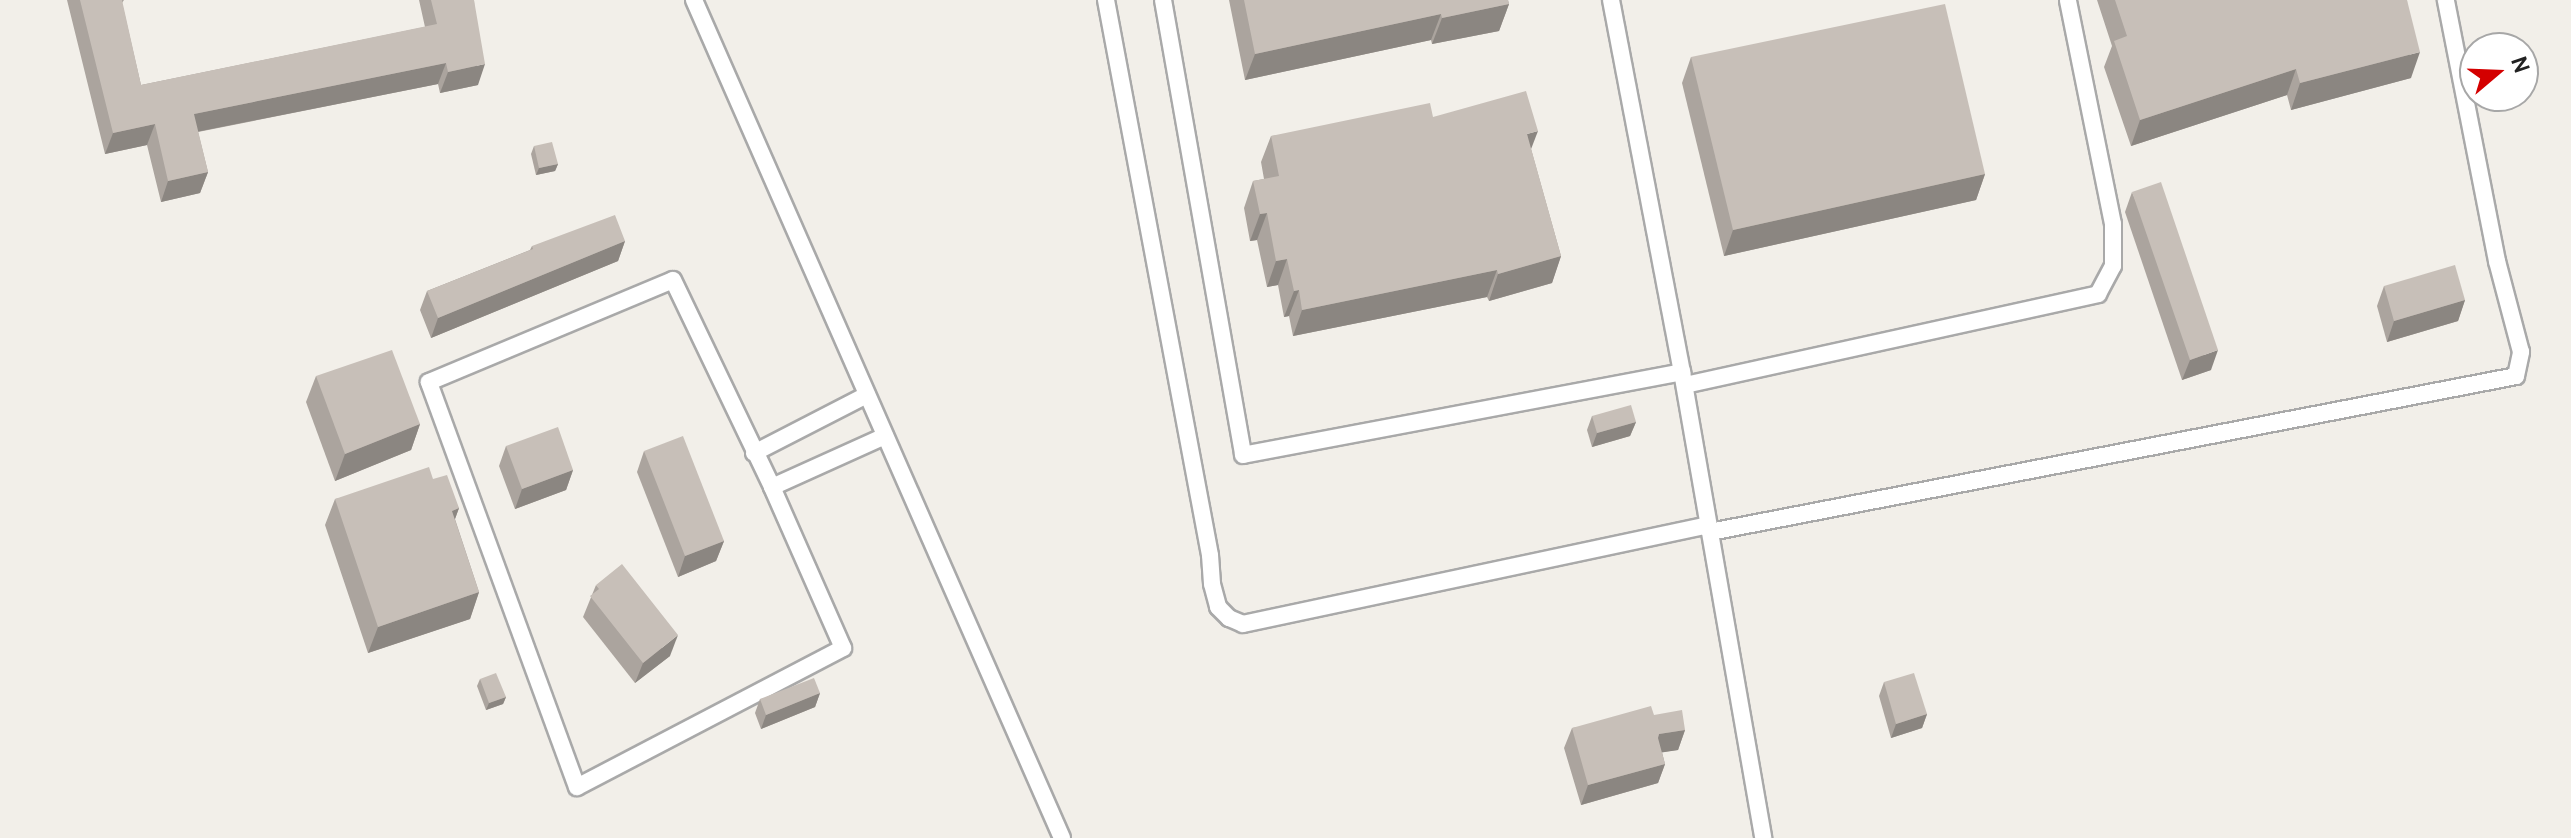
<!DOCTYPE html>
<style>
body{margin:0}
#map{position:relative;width:2571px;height:838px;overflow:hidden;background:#f2efe9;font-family:Cabin,sans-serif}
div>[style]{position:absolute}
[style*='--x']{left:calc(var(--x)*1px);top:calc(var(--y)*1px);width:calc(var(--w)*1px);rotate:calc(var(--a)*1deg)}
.roads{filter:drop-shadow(2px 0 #a9a9a9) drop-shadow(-2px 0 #a9a9a9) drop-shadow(0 2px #a9a9a9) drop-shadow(0 -2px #a9a9a9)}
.street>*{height:16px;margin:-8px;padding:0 8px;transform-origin:8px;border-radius:8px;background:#fff}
.wall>*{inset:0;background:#aba49e}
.shaded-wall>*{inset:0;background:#8b8681}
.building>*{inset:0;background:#c7bfb8}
span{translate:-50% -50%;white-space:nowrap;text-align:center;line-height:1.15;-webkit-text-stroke:7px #fff;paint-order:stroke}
.north{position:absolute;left:2459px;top:32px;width:80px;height:80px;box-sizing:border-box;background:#fff;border:2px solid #a7a7a7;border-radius:50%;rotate:71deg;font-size:22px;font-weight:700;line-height:32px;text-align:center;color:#222}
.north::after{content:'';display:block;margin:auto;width:28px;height:36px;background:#d40000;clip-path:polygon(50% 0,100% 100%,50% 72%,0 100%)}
</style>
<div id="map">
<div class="roads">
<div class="street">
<div style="--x:694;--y:0;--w:915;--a:66.29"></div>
<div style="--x:1106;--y:0;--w:565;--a:79.39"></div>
<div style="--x:1210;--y:555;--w:29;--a:86"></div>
<div style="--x:1212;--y:584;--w:24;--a:75"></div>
<div style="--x:1218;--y:607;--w:16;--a:45"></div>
<div style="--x:1229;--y:618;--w:15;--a:23"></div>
<div style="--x:1243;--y:624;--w:476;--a:-12"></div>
<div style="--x:1163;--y:0;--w:462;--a:80"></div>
<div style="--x:1243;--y:455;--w:447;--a:-10.7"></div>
<div style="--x:1611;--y:0;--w:379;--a:79.2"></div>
<div style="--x:1682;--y:372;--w:473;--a:80.1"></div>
<div style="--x:673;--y:280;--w:229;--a:64.4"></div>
<div style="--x:772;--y:487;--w:176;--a:66.2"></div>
<div style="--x:843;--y:648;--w:300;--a:152.4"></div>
<div style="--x:577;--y:787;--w:431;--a:-110.1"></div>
<div style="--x:429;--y:382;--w:264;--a:-22.7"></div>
<div style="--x:1685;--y:385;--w:423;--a:-12.4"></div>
<div style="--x:2098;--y:294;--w:32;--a:-62"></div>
<div style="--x:2113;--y:266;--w:42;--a:-90"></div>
<div style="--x:2113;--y:224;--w:228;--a:-101.4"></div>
<div style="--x:754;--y:453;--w:127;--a:-27.2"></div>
<div style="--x:772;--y:487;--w:124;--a:-24.3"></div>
<div style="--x:1710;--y:532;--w:821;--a:-10.95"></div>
<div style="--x:2516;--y:376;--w:25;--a:-78"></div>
<div style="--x:2521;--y:352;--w:94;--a:-104.8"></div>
<div style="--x:2497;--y:261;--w:266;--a:-101.1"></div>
</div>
</div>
<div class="wall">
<div style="clip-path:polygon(67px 0,124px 0,122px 3px,141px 85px,425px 27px,419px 0,474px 0,478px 85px,440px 93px,438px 84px,198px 132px,208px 172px,200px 193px,161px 202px,147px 145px,105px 154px)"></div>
<div style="clip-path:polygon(1229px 0,1508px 0,1509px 4px,1499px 31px,1432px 44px,1431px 40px,1245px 80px)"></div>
<div style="clip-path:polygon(2097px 0,2407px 0,2411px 78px,2291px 110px,2287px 95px,2131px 146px,2104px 67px,2112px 46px)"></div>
<div style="clip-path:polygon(1691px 57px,1985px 174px,1976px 200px,1724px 256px,1682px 83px)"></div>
<div style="clip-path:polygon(1433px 117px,1531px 149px,1561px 256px,1552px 283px,1489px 301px,1487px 297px,1293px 336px,1289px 316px,1284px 317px,1278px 285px,1267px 287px,1257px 240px,1250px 241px,1244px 208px,1253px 181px,1264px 179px,1261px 162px,1271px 136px)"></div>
<div style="clip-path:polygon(534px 146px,558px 164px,555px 171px,536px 175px,531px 154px)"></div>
<div style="clip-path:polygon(2132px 192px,2211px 370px,2182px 380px,2125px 212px)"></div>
<div style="clip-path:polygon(625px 241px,618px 261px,431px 338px,420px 310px,427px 291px,530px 250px,532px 246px)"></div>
<div style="clip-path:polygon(2384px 286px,2465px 300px,2458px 321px,2387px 342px,2377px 306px)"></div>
<div style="clip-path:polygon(316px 376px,420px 424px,411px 450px,335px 481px,306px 402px)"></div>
<div style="clip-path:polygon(1592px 416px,1636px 422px,1630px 436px,1592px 447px,1587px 430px)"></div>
<div style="clip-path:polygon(506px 446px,573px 470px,566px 490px,515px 509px,499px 466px)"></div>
<div style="clip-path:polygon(644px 451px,724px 541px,716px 561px,678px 577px,637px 472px)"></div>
<div style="clip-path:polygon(433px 479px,459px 508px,455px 519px,479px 592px,470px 619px,368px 653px,325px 525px,335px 499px)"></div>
<div style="clip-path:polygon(596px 585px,670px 656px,635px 683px,583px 617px)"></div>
<div style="clip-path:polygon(480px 679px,506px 697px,503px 704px,486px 710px,477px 686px)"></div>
<div style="clip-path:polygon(1884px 682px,1927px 714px,1922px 728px,1891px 738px,1879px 696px)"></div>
<div style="clip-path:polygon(820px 693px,815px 707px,761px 729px,755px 713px,760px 699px)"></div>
<div style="clip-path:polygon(1654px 715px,1685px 730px,1678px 750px,1662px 752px,1665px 764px,1658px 783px,1581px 805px,1564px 748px,1572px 728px)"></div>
</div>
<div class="shaded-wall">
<div style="clip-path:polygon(1509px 4px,1499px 31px,1432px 44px,1442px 18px)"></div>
<div style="clip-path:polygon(1441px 14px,1431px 40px,1245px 80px,1255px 54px)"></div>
<div style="clip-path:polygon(2420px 52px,2411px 78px,2291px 110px,2300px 83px)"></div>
<div style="clip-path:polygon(446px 63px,438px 84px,186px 134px,194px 114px)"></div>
<div style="clip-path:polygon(485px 64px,478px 85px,440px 93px,448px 72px)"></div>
<div style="clip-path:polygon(2296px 69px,2287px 95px,2131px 146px,2140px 120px)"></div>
<div style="clip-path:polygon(155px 124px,147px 145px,105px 154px,113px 133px)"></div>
<div style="clip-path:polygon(1538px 131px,1528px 157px,1527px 134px)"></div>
<div style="clip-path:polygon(558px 164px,555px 171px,536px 175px,539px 168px)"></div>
<div style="clip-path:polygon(208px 172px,200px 193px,161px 202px,168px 181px)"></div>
<div style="clip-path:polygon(1985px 174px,1976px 200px,1724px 256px,1733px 230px)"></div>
<div style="clip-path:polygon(1267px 213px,1257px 240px,1250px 241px,1260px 214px)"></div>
<div style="clip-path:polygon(625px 241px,618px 261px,431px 338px,438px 318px)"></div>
<div style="clip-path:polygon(1561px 256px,1552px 283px,1489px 301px,1498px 274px)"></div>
<div style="clip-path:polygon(1287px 259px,1278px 285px,1267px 287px,1276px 261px)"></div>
<div style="clip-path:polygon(1497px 270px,1487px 297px,1293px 336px,1302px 310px)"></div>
<div style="clip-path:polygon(1299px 290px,1289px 316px,1284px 317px,1294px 291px)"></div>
<div style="clip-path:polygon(2465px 300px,2458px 321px,2387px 342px,2394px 321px)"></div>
<div style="clip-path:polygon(2218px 350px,2211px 370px,2182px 380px,2190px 360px)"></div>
<div style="clip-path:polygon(1636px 422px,1630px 436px,1592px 447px,1597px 433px)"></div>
<div style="clip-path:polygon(420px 424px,411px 450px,335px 481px,345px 454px)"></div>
<div style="clip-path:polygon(573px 470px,566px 490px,515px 509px,522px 489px)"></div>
<div style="clip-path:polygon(459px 508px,449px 535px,452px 511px)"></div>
<div style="clip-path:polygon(724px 541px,716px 561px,678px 577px,685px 556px)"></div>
<div style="clip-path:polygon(479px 592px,470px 619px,368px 653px,378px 627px)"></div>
<div style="clip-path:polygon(678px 635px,670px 656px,635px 683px,643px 663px)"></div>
<div style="clip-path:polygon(820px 693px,815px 707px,761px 729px,766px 715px)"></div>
<div style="clip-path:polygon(506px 697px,503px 704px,486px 710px,489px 703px)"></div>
<div style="clip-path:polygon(1927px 714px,1922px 728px,1891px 738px,1896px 724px)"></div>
<div style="clip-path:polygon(1685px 730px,1678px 750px,1652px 754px,1659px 734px)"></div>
<div style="clip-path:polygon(1665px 764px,1658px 783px,1581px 805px,1588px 785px)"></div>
</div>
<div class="building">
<div style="clip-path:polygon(80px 0,122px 0,141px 85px,437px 24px,431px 0,474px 0,485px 64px,448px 72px,446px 63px,194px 114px,208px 172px,168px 181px,155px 124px,113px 133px)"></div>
<div style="clip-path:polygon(1244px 0,1508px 0,1509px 4px,1442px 18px,1441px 14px,1255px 54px)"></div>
<div style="clip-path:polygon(2115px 0,2407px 0,2420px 52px,2300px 83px,2296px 69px,2140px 120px,2114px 41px,2127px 36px)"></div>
<div style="clip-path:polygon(1945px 4px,1985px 174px,1733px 230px,1691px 57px)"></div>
<div style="clip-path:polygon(1526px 91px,1538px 131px,1527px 134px,1561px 256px,1498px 274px,1497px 270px,1302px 310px,1299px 290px,1294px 291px,1287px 259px,1276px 261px,1267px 213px,1260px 214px,1253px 181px,1279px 176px,1271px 136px,1430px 103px,1433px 117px)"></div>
<div style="clip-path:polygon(552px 142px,558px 164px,539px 168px,534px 146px)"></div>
<div style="clip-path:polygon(2161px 182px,2218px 350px,2190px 360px,2132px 192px)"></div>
<div style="clip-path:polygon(615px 215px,625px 241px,438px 318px,427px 291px,533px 249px,532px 246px)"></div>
<div style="clip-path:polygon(2455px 265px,2465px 300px,2394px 321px,2384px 286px)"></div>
<div style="clip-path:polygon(392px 350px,420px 424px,345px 454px,316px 376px)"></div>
<div style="clip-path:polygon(1631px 405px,1636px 422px,1597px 433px,1592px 416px)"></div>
<div style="clip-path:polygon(558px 427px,573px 470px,522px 489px,506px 446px)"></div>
<div style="clip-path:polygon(683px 436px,724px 541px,685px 556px,644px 451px)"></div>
<div style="clip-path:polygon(429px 467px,433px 479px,447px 475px,459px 508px,452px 511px,479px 592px,378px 627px,335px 499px)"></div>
<div style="clip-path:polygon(622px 564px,678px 635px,643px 663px,590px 596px,599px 589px,596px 585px)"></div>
<div style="clip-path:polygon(496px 673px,506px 697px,489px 703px,480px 679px)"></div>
<div style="clip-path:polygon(1914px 673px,1927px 714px,1896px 724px,1884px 682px)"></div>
<div style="clip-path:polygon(814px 678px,820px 693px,766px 715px,760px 699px)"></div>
<div style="clip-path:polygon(1651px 706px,1654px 715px,1682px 710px,1685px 730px,1659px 734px,1658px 738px,1665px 764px,1588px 785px,1572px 728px)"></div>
</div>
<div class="north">N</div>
</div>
